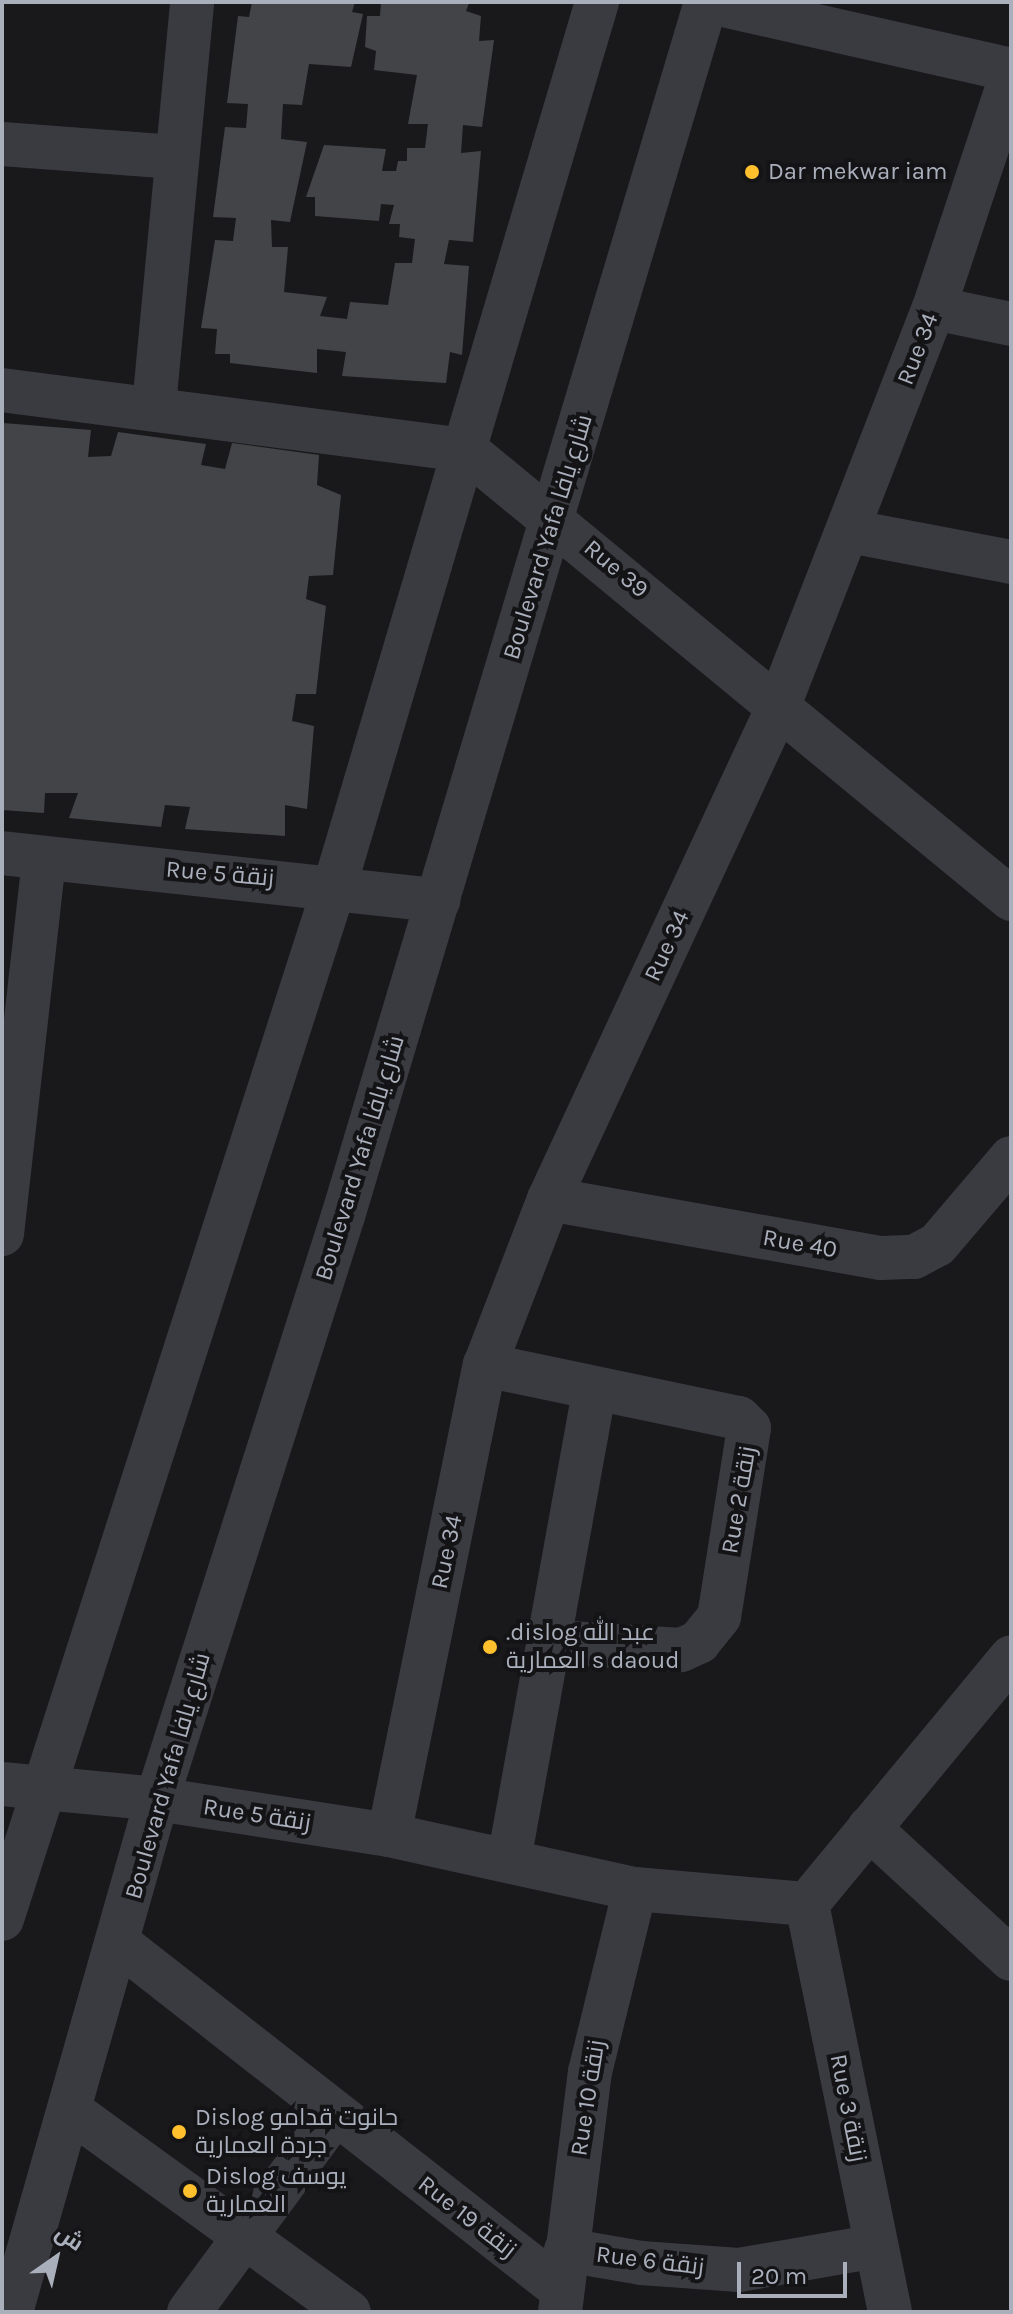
<!DOCTYPE html>
<meta charset="utf-8">
<style>
body{margin:0}
#map{position:relative;width:1013px;height:2314px;overflow:hidden;background:#19191b;font-family:Karla,Cairo,sans-serif}
div>[style]{position:absolute}
[style*='--x']{left:calc(var(--x)*1px);top:calc(var(--y)*1px);width:calc(var(--w)*1px);rotate:calc(var(--a)*1deg)}
.building>*{inset:0;background:#434448}
.minor>*{height:44px;margin:-22px;padding:0 22px;transform-origin:22px;border-radius:22px;background:#3a3a41}
.tertiary>*{height:44px;margin:-22px;padding:0 22px;transform-origin:22px;border-radius:22px;background:#3a3a41}
.dots>*{width:22px;height:22px;translate:-50% -50%;box-sizing:border-box;border:4px solid #141416;border-radius:50%}
span{translate:-50% -50%;white-space:nowrap;text-align:center;line-height:1.15;-webkit-text-stroke:8px #141416;paint-order:stroke}
.poi-label{font-size:24px;color:#aaafbc}
.left{translate:0 -50%;text-align:left}
.street-label{font-size:24px;color:#aaafbc}
.frame{position:absolute;inset:0;border:4px solid #aaafbc;pointer-events:none}
.north{position:absolute;left:16px;top:2218px;width:80px;height:80px;-webkit-text-stroke:6px #141416;paint-order:stroke;rotate:34deg;font-size:22px;font-weight:700;line-height:32px;text-align:center;color:#aaafbc}
.north::after{content:'';display:block;margin:auto;width:28px;height:36px;background:#aaafbc;clip-path:polygon(50% 0,100% 100%,50% 72%,0 100%)}
.scale{position:absolute;left:737px;top:2262px;width:110px;height:36px;box-sizing:border-box;border:4px solid #aaafbc;border-top:0;padding-left:10px;font-size:24px;line-height:28px;white-space:nowrap;color:#aaafbc;-webkit-text-stroke:6px #141416;paint-order:stroke}
</style>
<div id="map">
<div class="building">
<div style="clip-path:polygon(252px 2px,355px 2px,352px 12px,363px 14px,351px 67px,309px 64px,302px 105px,283px 104px,281px 139px,307px 142px,290px 222px,271px 220px,272px 247px,288px 247px,284px 292px,327px 297px,320px 316px,347px 319px,350px 302px,388px 305px,395px 263px,412px 263px,415px 239px,399px 237px,400px 224px,389px 224px,394px 205px,381px 204px,379px 221px,315px 216px,315px 197px,306px 197px,324px 145px,386px 149px,382px 171px,396px 171px,398px 161px,407px 161px,407px 148px,425px 148px,428px 124px,408px 124px,417px 75px,374px 70px,376px 51px,365px 47px,367px 16px,380px 16px,381px 2px,469px 3px,466px 11px,481px 16px,479px 41px,494px 40px,482px 127px,463px 125px,461px 153px,481px 151px,473px 242px,449px 240px,444px 264px,469px 266px,462px 355px,450px 352px,446px 383px,342px 376px,346px 352px,317px 349px,317px 373px,230px 363px,230px 354px,215px 354px,217px 329px,201px 328px,215px 240px,233px 241px,236px 218px,213px 217px,225px 127px,246px 128px,248px 104px,227px 103px,238px 16px,249px 17px)"></div>
<div style="clip-path:polygon(3px 423px,91px 430px,88px 457px,111px 456px,118px 432px,206px 444px,201px 465px,225px 469px,232px 443px,319px 455px,317px 485px,341px 495px,333px 575px,309px 576px,306px 599px,326px 606px,316px 694px,296px 694px,292px 721px,314px 726px,307px 809px,285px 805px,285px 836px,185px 829px,190px 807px,165px 805px,161px 827px,69px 818px,78px 793px,45px 793px,44px 813px,2px 810px)"></div>
</div>
<div class="minor">
<div style="--x:710;--y:2;--w:309;--a:12.7"></div>
<div style="--x:2;--y:144;--w:173;--a:4.3"></div>
<div style="--x:934;--y:308;--w:79;--a:11.7"></div>
<div style="--x:2;--y:390;--w:468;--a:7.4"></div>
<div style="--x:466;--y:450;--w:706;--a:39.48"></div>
<div style="--x:154;--y:406;--w:406;--a:-84.6"></div>
<div style="--x:849;--y:531;--w:165;--a:10.8"></div>
<div style="--x:2;--y:853;--w:439;--a:6.2"></div>
<div style="--x:549;--y:1199;--w:337;--a:10.1"></div>
<div style="--x:881;--y:1258;--w:33;--a:-2"></div>
<div style="--x:914;--y:1257;--w:26;--a:-28"></div>
<div style="--x:937;--y:1245;--w:114;--a:-49.6"></div>
<div style="--x:2;--y:1234;--w:378;--a:-83.6"></div>
<div style="--x:485;--y:1365;--w:259;--a:11.8"></div>
<div style="--x:739;--y:1418;--w:14;--a:45"></div>
<div style="--x:749;--y:1428;--w:191;--a:99"></div>
<div style="--x:719;--y:1617;--w:32;--a:129"></div>
<div style="--x:699;--y:1642;--w:20;--a:156"></div>
<div style="--x:681;--y:1650;--w:128;--a:-176.4"></div>
<div style="--x:2;--y:1784;--w:156;--a:5.5"></div>
<div style="--x:157;--y:1799;--w:235;--a:8.8"></div>
<div style="--x:389;--y:1835;--w:252;--a:12.4"></div>
<div style="--x:635;--y:1889;--w:173;--a:5"></div>
<div style="--x:869;--y:1828;--w:193;--a:42.7"></div>
<div style="--x:389;--y:1835;--w:480;--a:-78.5"></div>
<div style="--x:485;--y:1365;--w:178;--a:-68.9"></div>
<div style="--x:549;--y:1199;--w:545;--a:-65.03"></div>
<div style="--x:779;--y:705;--w:426;--a:-68.7"></div>
<div style="--x:934;--y:308;--w:243;--a:-71.6"></div>
<div style="--x:509;--y:1860;--w:479;--a:-79.7"></div>
<div style="--x:807;--y:1904;--w:416;--a:78.5"></div>
<div style="--x:807;--y:1904;--w:320;--a:-50.4"></div>
<div style="--x:120;--y:1944;--w:561;--a:38.05"></div>
<div style="--x:71;--y:2111;--w:343;--a:35.9"></div>
<div style="--x:566;--y:2250;--w:76;--a:9.8"></div>
<div style="--x:641;--y:2263;--w:98;--a:4.1"></div>
<div style="--x:739;--y:2270;--w:139;--a:-9.9"></div>
<div style="--x:189;--y:2312;--w:246;--a:-53.6"></div>
<div style="--x:560;--y:2312;--w:242;--a:-82.9"></div>
<div style="--x:590;--y:2072;--w:188;--a:-76.2"></div>
</div>
<div class="tertiary">
<div style="--x:2;--y:1919;--w:1086;--a:-72.15"></div>
<div style="--x:335;--y:885;--w:921;--a:-73.47"></div>
<div style="--x:11;--y:2312;--w:533;--a:-74.11"></div>
<div style="--x:157;--y:1799;--w:612;--a:-72.31"></div>
<div style="--x:343;--y:1216;--w:1267;--a:-73.35"></div>
</div>
<div class="dots">
<div style="left:752px;top:172px;background:#ffc02e"></div>
<div style="left:490px;top:1647px;background:#ffc02e"></div>
<div style="left:179px;top:2132px;background:#ffc02e"></div>
<div style="left:190px;top:2191px;background:#ffc02e"></div>
</div>
<div class="poi-label">
<span class="left" style="left:768px;top:172px">Dar mekwar iam</span>
<span class="left" style="left:506px;top:1647px">.dislog عبد الله<br>العمارية s daoud</span>
<span class="left" style="left:195px;top:2132px">Dislog حانوت قدامو<br>جردة العمارية</span>
<span class="left" style="left:206px;top:2191px">Dislog يوسف<br>العمارية</span>
</div>
<div class="street-label">
<span style="left:918px;top:349px;rotate:-69deg">Rue 34</span>
<span style="left:548px;top:537px;rotate:-73deg">Boulevard Yafa شارع يافا</span>
<span style="left:616px;top:569px;rotate:40deg">Rue 39</span>
<span style="left:220px;top:874px;rotate:5deg">Rue 5 زنقة</span>
<span style="left:667px;top:946px;rotate:-65deg">Rue 34</span>
<span style="left:360px;top:1158px;rotate:-73deg">Boulevard Yafa شارع يافا</span>
<span style="left:800px;top:1244px;rotate:10deg">Rue 40</span>
<span style="left:739px;top:1500px;rotate:-80deg">Rue 2 زنقة</span>
<span style="left:447px;top:1552px;rotate:-78deg">Rue 34</span>
<span style="left:168px;top:1776px;rotate:-74deg">Boulevard Yafa شارع يافا</span>
<span style="left:257px;top:1815px;rotate:9deg">Rue 5 زنقة</span>
<span style="left:588px;top:2098px;rotate:-81deg">Rue 10 زنقة</span>
<span style="left:848px;top:2108px;rotate:79deg">Rue 3 زنقة</span>
<span style="left:467px;top:2217px;rotate:38deg">Rue 19 زنقة</span>
<span style="left:650px;top:2261px;rotate:7deg">Rue 6 زنقة</span>
</div>
<div class="frame"></div>
<div class="north">ش</div>
<div class="scale">20 m</div>
</div>
